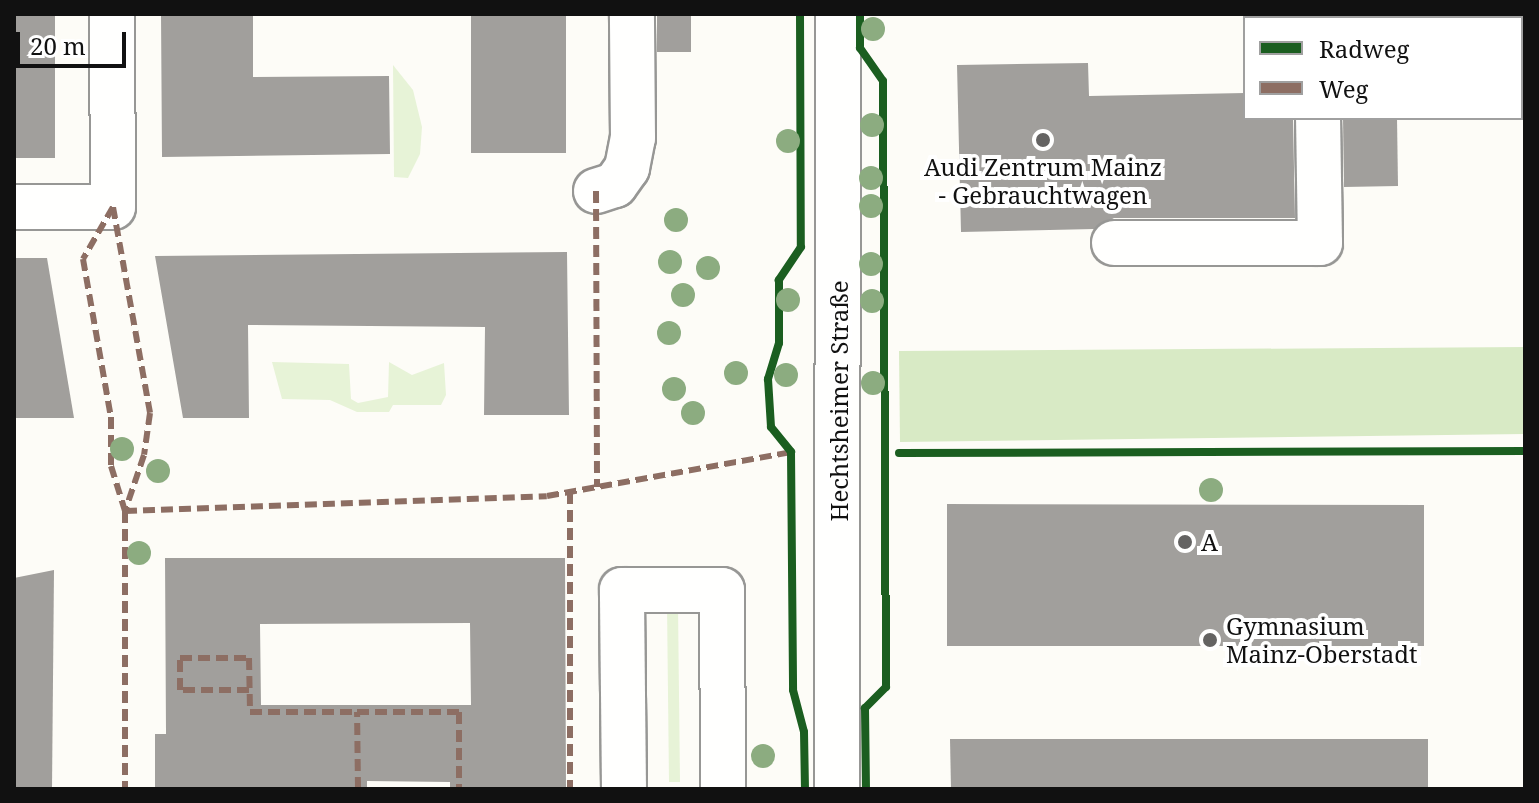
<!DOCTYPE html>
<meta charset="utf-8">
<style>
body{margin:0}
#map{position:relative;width:1539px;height:803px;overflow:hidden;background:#fdfcf7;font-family:"Noto Serif",serif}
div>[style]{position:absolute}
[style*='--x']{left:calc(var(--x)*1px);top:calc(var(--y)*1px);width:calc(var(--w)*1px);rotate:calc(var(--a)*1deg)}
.green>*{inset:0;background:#e7f3d7}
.forest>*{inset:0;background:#d8eac5}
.building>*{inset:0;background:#a19f9c}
.roads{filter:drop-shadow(2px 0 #979795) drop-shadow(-2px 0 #979795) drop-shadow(0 2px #979795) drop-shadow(0 -2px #979795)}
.minor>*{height:44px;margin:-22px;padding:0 22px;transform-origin:22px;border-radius:22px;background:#fffffe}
.quiet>*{height:6px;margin-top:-3px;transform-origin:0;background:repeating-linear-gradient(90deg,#8d6e63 0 12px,transparent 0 18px)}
.cycleway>*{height:8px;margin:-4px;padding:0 4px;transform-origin:4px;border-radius:4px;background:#1b5e20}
.trees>*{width:24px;height:24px;margin:-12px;border-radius:50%;background:#8cac80}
.dots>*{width:22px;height:22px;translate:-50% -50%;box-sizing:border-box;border:4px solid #fff;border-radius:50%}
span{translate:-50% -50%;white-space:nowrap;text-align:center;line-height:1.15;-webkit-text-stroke:8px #fff;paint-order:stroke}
.poi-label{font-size:24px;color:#111}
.left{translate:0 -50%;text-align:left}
.street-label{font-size:24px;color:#111}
.frame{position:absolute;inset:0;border:16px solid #111;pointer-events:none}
.legend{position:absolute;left:1243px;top:16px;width:280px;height:104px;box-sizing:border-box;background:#fff;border:2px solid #a0a0a0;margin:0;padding:10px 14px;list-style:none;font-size:24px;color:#111}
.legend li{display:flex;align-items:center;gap:16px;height:40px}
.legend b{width:40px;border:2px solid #a0a0a0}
.scale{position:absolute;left:16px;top:32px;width:110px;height:36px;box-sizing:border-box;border:4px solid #111;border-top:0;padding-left:10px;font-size:24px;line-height:28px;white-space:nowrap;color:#111;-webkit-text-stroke:6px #fff;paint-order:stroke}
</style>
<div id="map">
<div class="green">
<div style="clip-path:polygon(393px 65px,413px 90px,422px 127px,420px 154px,408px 178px,394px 177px)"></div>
<div style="clip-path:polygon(272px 362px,349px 364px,351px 399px,358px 403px,388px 397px,389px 362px,412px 375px,444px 363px,446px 395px,441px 405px,393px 405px,389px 412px,357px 412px,330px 400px,282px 399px)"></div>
<div style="clip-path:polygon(667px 605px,678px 605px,680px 782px,669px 782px)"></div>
</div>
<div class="forest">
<div style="clip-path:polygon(1525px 347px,1525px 434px,900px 442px,899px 351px)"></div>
</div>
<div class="building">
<div style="clip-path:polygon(14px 14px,55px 14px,55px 158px,14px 158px)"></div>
<div style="clip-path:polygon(161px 14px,253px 14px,253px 77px,389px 76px,390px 154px,162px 157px)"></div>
<div style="clip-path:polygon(471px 14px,566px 14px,566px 153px,471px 153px)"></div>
<div style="clip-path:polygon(657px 14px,691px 14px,691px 52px,657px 52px)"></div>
<div style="clip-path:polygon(1088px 63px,1089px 96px,1245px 93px,1245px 118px,1293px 118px,1295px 218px,1114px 218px,1094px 229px,961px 232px,957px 65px)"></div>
<div style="clip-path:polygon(1343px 118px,1397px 118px,1398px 186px,1344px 187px)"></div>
<div style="clip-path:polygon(567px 252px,569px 415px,484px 415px,485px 327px,248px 325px,249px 418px,183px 418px,155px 256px)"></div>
<div style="clip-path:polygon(14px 258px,47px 258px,74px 418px,14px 418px)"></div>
<div style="clip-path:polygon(947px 504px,1424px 505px,1424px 646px,947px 646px)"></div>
<div style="clip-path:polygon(evenodd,165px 558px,565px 558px,566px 789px,450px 789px,450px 782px,367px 781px,367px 789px,155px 789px,155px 734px,166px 734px,165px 558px,470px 623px,471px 705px,261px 705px,260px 624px,470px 623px)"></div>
<div style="clip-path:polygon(54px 570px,52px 789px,14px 789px,14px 578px)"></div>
<div style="clip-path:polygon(950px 739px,1428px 739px,1428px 789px,951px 789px)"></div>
</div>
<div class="roads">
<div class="minor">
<div style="--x:1404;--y:18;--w:4;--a:-90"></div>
<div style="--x:1521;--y:58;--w:4;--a:0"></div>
<div style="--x:596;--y:191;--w:20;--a:-18"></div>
<div style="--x:615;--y:185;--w:21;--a:-55"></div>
<div style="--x:627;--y:168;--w:31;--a:-79"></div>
<div style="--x:633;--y:138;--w:124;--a:-90.5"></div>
<div style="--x:14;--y:207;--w:99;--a:0"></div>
<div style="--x:113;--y:207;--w:193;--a:-90.3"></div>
<div style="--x:1114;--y:243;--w:206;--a:0"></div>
<div style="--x:1320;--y:243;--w:125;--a:-90.9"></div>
<div style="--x:624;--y:789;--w:199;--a:-90.6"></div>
<div style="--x:622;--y:590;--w:100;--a:0"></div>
<div style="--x:722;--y:590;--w:199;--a:89.7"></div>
<div style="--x:837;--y:789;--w:775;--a:-89.93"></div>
</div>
</div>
<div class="quiet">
<div style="--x:596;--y:191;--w:296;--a:89.8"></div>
<div style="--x:113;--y:207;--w:60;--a:120"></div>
<div style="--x:83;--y:259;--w:160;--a:80"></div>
<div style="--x:111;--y:417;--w:49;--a:90"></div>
<div style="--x:111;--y:466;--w:47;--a:72.7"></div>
<div style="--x:125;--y:511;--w:422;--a:-2"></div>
<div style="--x:547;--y:496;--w:248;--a:-10.2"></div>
<div style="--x:113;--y:207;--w:209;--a:79.8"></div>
<div style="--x:150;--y:413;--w:42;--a:98.1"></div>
<div style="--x:144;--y:455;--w:59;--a:108.7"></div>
<div style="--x:125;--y:511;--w:278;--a:90"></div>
<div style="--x:570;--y:492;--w:297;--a:90"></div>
<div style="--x:249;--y:690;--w:69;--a:180"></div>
<div style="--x:180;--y:690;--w:32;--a:-90"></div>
<div style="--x:180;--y:658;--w:69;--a:0"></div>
<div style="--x:249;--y:658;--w:54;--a:88.9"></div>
<div style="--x:250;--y:712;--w:107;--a:0"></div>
<div style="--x:358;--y:789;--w:77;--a:-90.7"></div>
<div style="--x:357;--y:712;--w:102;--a:0"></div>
<div style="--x:459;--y:712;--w:77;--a:90"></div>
</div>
<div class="cycleway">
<div style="--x:800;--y:14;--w:233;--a:89.8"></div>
<div style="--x:801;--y:247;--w:40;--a:124"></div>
<div style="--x:779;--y:280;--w:63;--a:90"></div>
<div style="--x:779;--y:343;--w:38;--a:107"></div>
<div style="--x:768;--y:379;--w:48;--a:86.4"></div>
<div style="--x:771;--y:427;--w:32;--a:51"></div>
<div style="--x:791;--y:452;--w:238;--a:89.5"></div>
<div style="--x:793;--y:690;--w:43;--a:75.3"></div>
<div style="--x:804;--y:732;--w:57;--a:89"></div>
<div style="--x:860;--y:14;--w:34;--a:90"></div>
<div style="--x:860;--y:48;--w:40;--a:55.1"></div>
<div style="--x:883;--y:81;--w:606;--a:89.72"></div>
<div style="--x:886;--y:687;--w:30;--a:135"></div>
<div style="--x:865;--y:708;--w:81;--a:89.3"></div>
<div style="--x:899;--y:453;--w:626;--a:-0.18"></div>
</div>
<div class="trees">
<div style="left:873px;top:29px"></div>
<div style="left:872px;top:125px"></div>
<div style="left:788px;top:141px"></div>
<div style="left:871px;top:178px"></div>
<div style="left:871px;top:206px"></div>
<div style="left:676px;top:220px"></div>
<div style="left:670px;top:262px"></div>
<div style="left:871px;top:264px"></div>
<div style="left:708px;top:268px"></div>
<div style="left:683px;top:295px"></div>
<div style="left:788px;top:300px"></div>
<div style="left:872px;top:301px"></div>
<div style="left:669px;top:333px"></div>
<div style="left:736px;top:373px"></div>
<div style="left:786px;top:375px"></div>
<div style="left:873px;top:383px"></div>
<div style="left:674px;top:389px"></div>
<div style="left:693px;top:413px"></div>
<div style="left:122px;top:449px"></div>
<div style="left:158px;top:471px"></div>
<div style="left:1211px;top:490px"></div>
<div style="left:139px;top:553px"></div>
<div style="left:763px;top:756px"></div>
</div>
<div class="dots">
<div style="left:1043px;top:140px;background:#646362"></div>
<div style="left:1185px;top:542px;background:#646362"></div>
<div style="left:1210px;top:640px;background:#646362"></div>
</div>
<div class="poi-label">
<span style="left:1043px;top:181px">Audi Zentrum Mainz<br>- Gebrauchtwagen</span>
<span class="left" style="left:1201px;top:542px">A</span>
<span class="left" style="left:1226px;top:640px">Gymnasium<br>Mainz-Oberstadt</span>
</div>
<div class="street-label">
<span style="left:839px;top:401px;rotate:-90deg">Hechtsheimer Straße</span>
</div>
<div class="frame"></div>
<ul class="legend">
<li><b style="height:10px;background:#1b5e20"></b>Radweg</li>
<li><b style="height:10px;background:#8d6e63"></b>Weg</li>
</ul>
<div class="scale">20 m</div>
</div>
